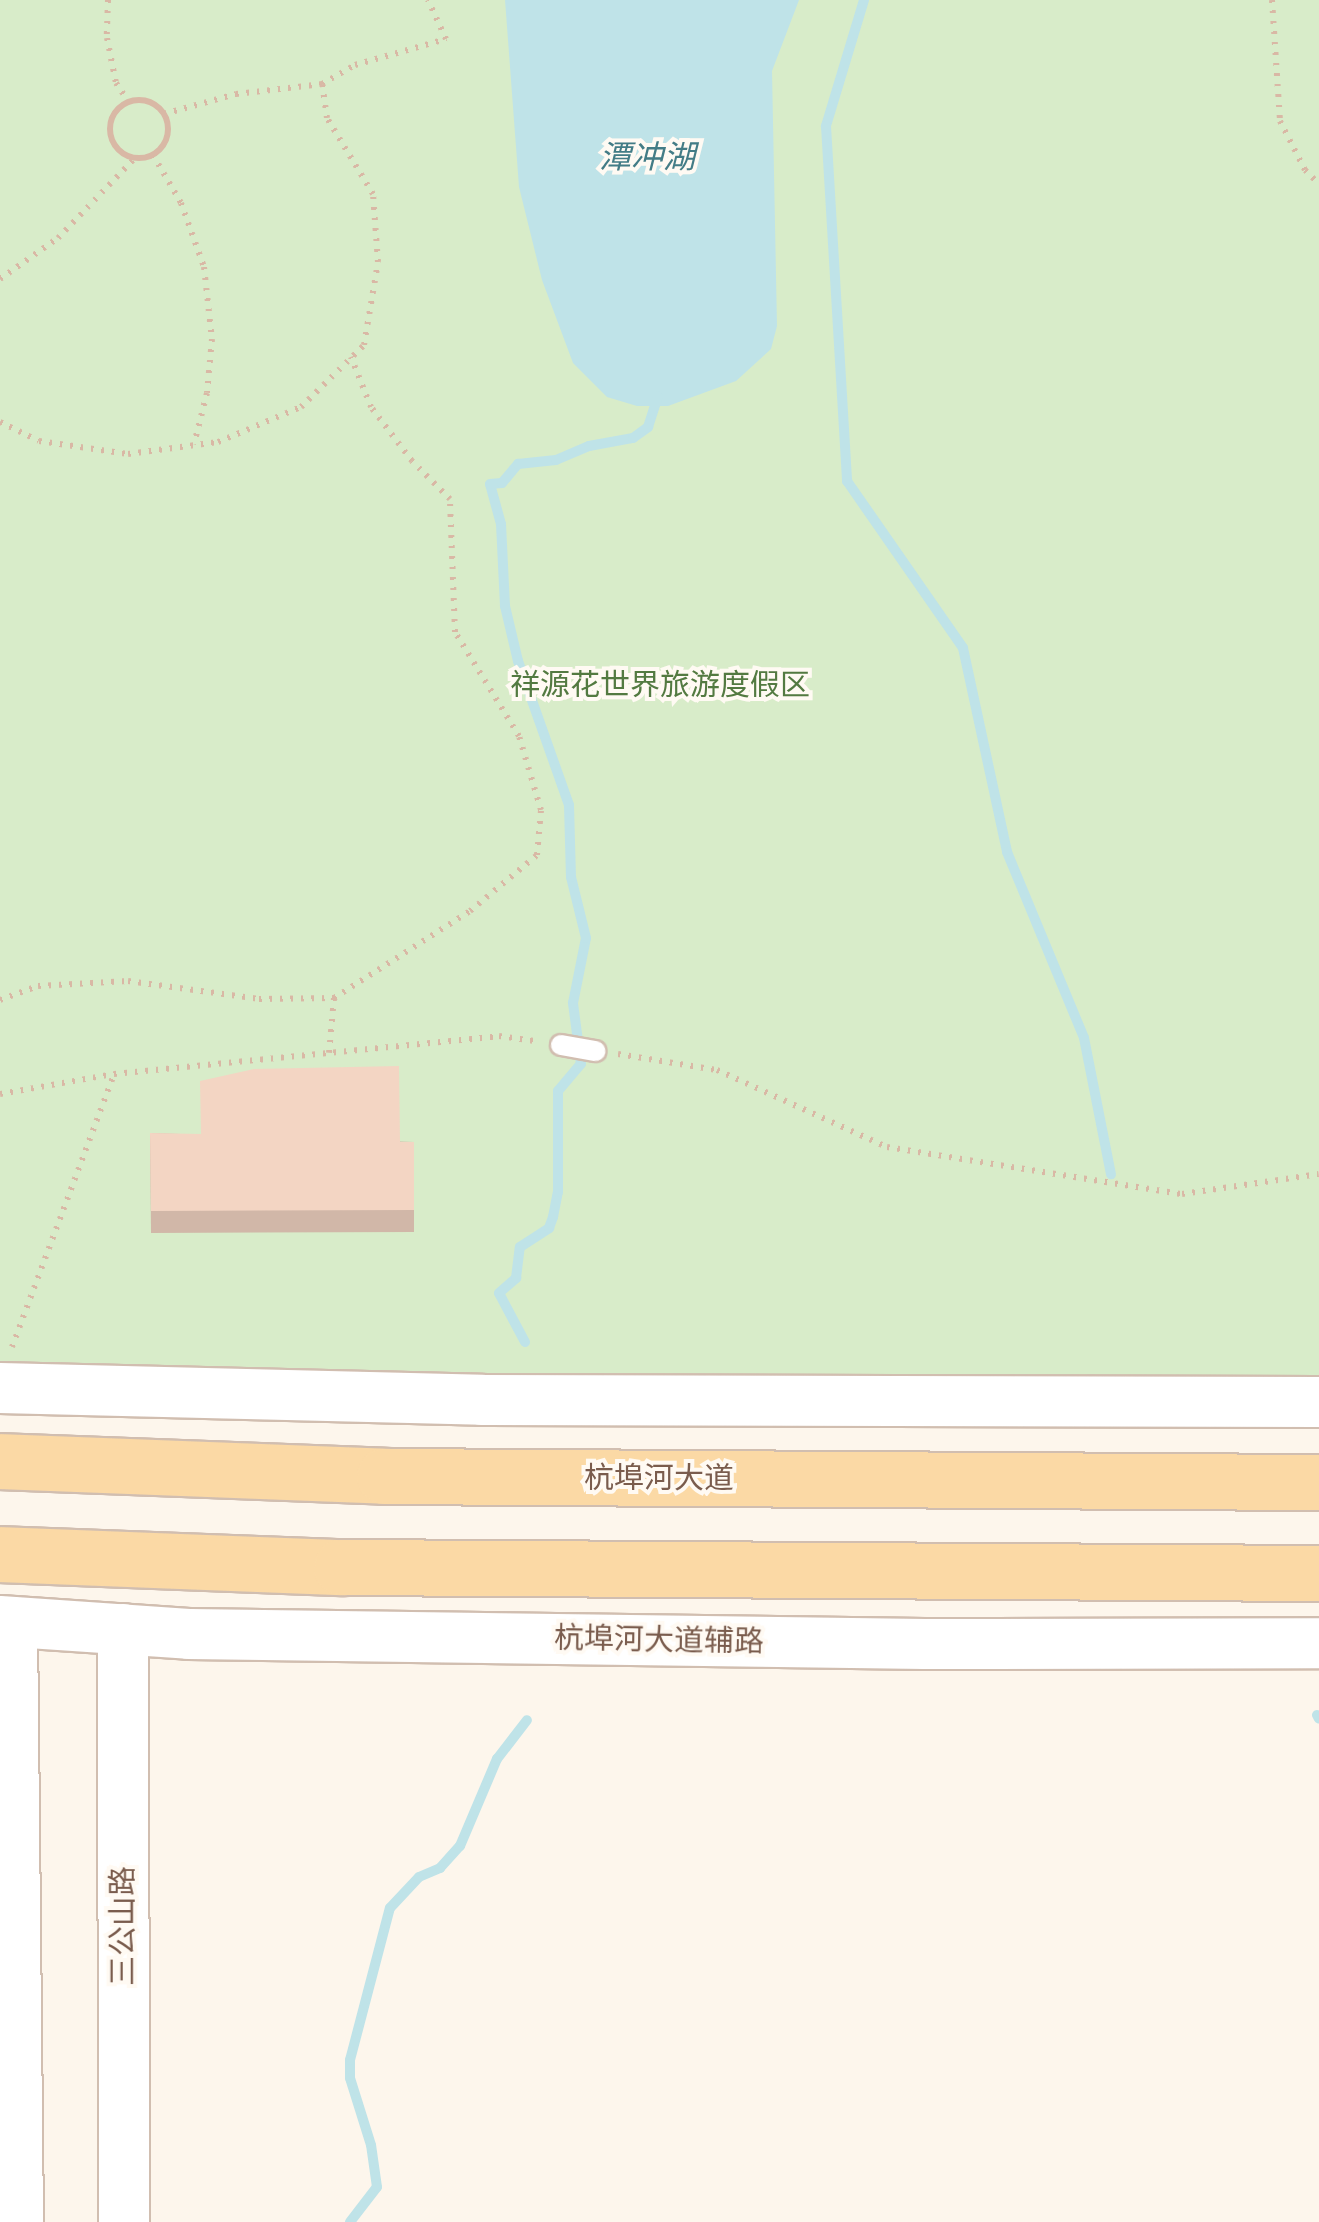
<!DOCTYPE html>
<meta charset="utf-8">
<style>
body{margin:0}
#map{position:relative;width:1319px;height:2222px;overflow:hidden;background:#fdf6ec;font-family:"Roboto Condensed","Noto Sans SC",sans-serif}
div>[style]{position:absolute}
[style*='--x']{left:calc(var(--x)*1px);top:calc(var(--y)*1px);width:calc(var(--w)*1px);rotate:calc(var(--a)*1deg)}
.green>*{inset:0;background:#d8ecc9}
.water>*{inset:0;background:#bfe3e8}
.stream>*{height:10px;margin:-5px;padding:0 5px;transform-origin:5px;border-radius:5px;background:#bfe3e8}
.path>*{height:6px;margin-top:-3px;transform-origin:0;background:repeating-linear-gradient(90deg,#d9b8a5 0 2.5px,transparent 0 10.5px)}
.path>.ring{margin:-3px;padding:0;box-sizing:content-box;background:none;border:6px solid #d9b8a5;border-radius:50%}
.roads{filter:drop-shadow(2px 0 #d1beb0) drop-shadow(-2px 0 #d1beb0) drop-shadow(0 2px #d1beb0) drop-shadow(0 -2px #d1beb0)}
.service>*{height:20px;margin:-10px;padding:0 10px;transform-origin:10px;border-radius:10px;background:#fff}
.tertiary>*{height:50px;margin:-25px;padding:0 25px;transform-origin:25px;border-radius:25px;background:#fff}
.primary>*{height:55px;margin:-27.5px;padding:0 27.5px;transform-origin:27.5px;border-radius:27.5px;background:#fbd9a5}
.wall>*{inset:0;background:#d1b7a8}
.building>*{inset:0;background:#f3d5c3}
span{translate:-50% -50%;white-space:nowrap;text-align:center;line-height:1.15;-webkit-text-stroke:8px #fffaf3;paint-order:stroke}
.park-label{font-size:30px;color:#537a41}
.street-label{font-size:30px;color:#7a5c4d}
.water-label{font-size:32px;color:#437c86;font-style:italic}
</style>
<div id="map">
<div class="green">
<div style="clip-path:polygon(0 0,1319px 0,1319px 1385px,532px 1383px,0 1369px)"></div>
</div>
<div class="water">
<div style="clip-path:polygon(505px 0,799px 0,772px 71px,777px 326px,771px 349px,736px 381px,668px 406px,637px 406px,607px 397px,573px 363px,542px 280px,519px 187px)"></div>
</div>
<div class="stream">
<div style="--x:864;--y:0;--w:132;--a:106.8"></div>
<div style="--x:826;--y:126;--w:356;--a:86.6"></div>
<div style="--x:847;--y:481;--w:203;--a:55.2"></div>
<div style="--x:963;--y:648;--w:209;--a:77.8"></div>
<div style="--x:1007;--y:852;--w:201;--a:67.5"></div>
<div style="--x:1084;--y:1038;--w:139;--a:78.8"></div>
<div style="--x:525;--y:1342;--w:55;--a:-118"></div>
<div style="--x:499;--y:1293;--w:23;--a:-41"></div>
<div style="--x:516;--y:1278;--w:31;--a:-83"></div>
<div style="--x:520;--y:1247;--w:35;--a:-33"></div>
<div style="--x:549;--y:1228;--w:12;--a:-70"></div>
<div style="--x:553;--y:1217;--w:25;--a:-79"></div>
<div style="--x:558;--y:1192;--w:101;--a:-90"></div>
<div style="--x:558;--y:1091;--w:35;--a:-50"></div>
<div style="--x:581;--y:1064;--w:62;--a:-97.5"></div>
<div style="--x:573;--y:1003;--w:66;--a:-78.7"></div>
<div style="--x:586;--y:938;--w:63;--a:-103.8"></div>
<div style="--x:571;--y:877;--w:72;--a:-91.6"></div>
<div style="--x:569;--y:805;--w:153;--a:-109.5"></div>
<div style="--x:518;--y:661;--w:57;--a:-103.3"></div>
<div style="--x:505;--y:606;--w:82;--a:-92.8"></div>
<div style="--x:501;--y:524;--w:41;--a:-105.4"></div>
<div style="--x:490;--y:484;--w:12;--a:-5"></div>
<div style="--x:502;--y:483;--w:25;--a:-50"></div>
<div style="--x:518;--y:464;--w:38;--a:-6"></div>
<div style="--x:556;--y:460;--w:36;--a:-23"></div>
<div style="--x:589;--y:446;--w:45;--a:-10.3"></div>
<div style="--x:633;--y:438;--w:19;--a:-36"></div>
<div style="--x:648;--y:427;--w:32;--a:-72"></div>
<div style="--x:1317;--y:1715;--w:4;--a:63"></div>
<div style="--x:350;--y:2222;--w:44;--a:-52.4"></div>
<div style="--x:377;--y:2187;--w:42;--a:-98.1"></div>
<div style="--x:371;--y:2145;--w:70;--a:-107.4"></div>
<div style="--x:350;--y:2078;--w:18;--a:-90"></div>
<div style="--x:350;--y:2060;--w:157;--a:-75.3"></div>
<div style="--x:390;--y:1908;--w:42;--a:-46.9"></div>
<div style="--x:419;--y:1877;--w:23;--a:-23"></div>
<div style="--x:440;--y:1868;--w:30;--a:-48"></div>
<div style="--x:460;--y:1846;--w:95;--a:-67"></div>
<div style="--x:497;--y:1759;--w:49;--a:-52.4"></div>
</div>
<div class="path">
<div style="--x:108;--y:0;--w:38;--a:92"></div>
<div style="--x:107;--y:38;--w:46;--a:78.7"></div>
<div style="--x:116;--y:83;--w:23;--a:56"></div>
<div style="--x:1272;--y:0;--w:121;--a:86.2"></div>
<div style="--x:1280;--y:121;--w:55;--a:63"></div>
<div style="--x:1305;--y:170;--w:20;--a:45"></div>
<div class="ring" style="left:110px;top:100px;width:52px;height:52px"></div>
<div style="--x:164;--y:114;--w:75;--a:-15.5"></div>
<div style="--x:236;--y:94;--w:87;--a:-6.6"></div>
<div style="--x:153;--y:155;--w:56;--a:59.7"></div>
<div style="--x:181;--y:203;--w:68;--a:70.2"></div>
<div style="--x:204;--y:267;--w:72;--a:83.7"></div>
<div style="--x:212;--y:339;--w:54;--a:95.3"></div>
<div style="--x:207;--y:393;--w:53;--a:104.3"></div>
<div style="--x:0;--y:279;--w:71;--a:-35.3"></div>
<div style="--x:58;--y:238;--w:111;--a:-46.1"></div>
<div style="--x:0;--y:422;--w:43;--a:26"></div>
<div style="--x:39;--y:441;--w:90;--a:8.3"></div>
<div style="--x:128;--y:454;--w:91;--a:-7.6"></div>
<div style="--x:218;--y:442;--w:90;--a:-22.9"></div>
<div style="--x:301;--y:407;--w:88;--a:-44.5"></div>
<div style="--x:364;--y:345;--w:84;--a:-80.4"></div>
<div style="--x:378;--y:262;--w:68;--a:-94.2"></div>
<div style="--x:373;--y:194;--w:89;--a:-121.2"></div>
<div style="--x:327;--y:118;--w:34;--a:-98"></div>
<div style="--x:322;--y:84;--w:38;--a:-30"></div>
<div style="--x:355;--y:65;--w:95;--a:-15.9"></div>
<div style="--x:446;--y:39;--w:43;--a:-114.8"></div>
<div style="--x:334;--y:998;--w:161;--a:-32.6"></div>
<div style="--x:470;--y:911;--w:87;--a:-39.9"></div>
<div style="--x:537;--y:855;--w:45;--a:-84.9"></div>
<div style="--x:541;--y:810;--w:77;--a:-106.6"></div>
<div style="--x:519;--y:736;--w:122;--a:-121.6"></div>
<div style="--x:455;--y:632;--w:133;--a:-92.2"></div>
<div style="--x:450;--y:499;--w:54;--a:-135"></div>
<div style="--x:412;--y:461;--w:68;--a:-127.2"></div>
<div style="--x:371;--y:407;--w:54;--a:-111.8"></div>
<div style="--x:0;--y:1000;--w:40;--a:-20.2"></div>
<div style="--x:38;--y:986;--w:90;--a:-3.2"></div>
<div style="--x:128;--y:981;--w:132;--a:7.8"></div>
<div style="--x:259;--y:999;--w:75;--a:-0.8"></div>
<div style="--x:334;--y:998;--w:55;--a:95.2"></div>
<div style="--x:618;--y:1054;--w:100;--a:9.2"></div>
<div style="--x:717;--y:1070;--w:187;--a:24.4"></div>
<div style="--x:887;--y:1147;--w:299;--a:9.1"></div>
<div style="--x:1182;--y:1194;--w:138;--a:-8.3"></div>
<div style="--x:0;--y:1094;--w:116;--a:-10"></div>
<div style="--x:114;--y:1074;--w:387;--a:-5.6"></div>
<div style="--x:499;--y:1036;--w:36;--a:8"></div>
<div style="--x:12;--y:1347;--w:291;--a:-69.5"></div>
</div>
<div class="roads">
<div class="service">
<div style="--x:561;--y:1045;--w:35;--a:10"></div>
</div>
<div class="tertiary">
<div style="--x:0;--y:1388;--w:482;--a:1.4"></div>
<div style="--x:482;--y:1400;--w:837;--a:0.14"></div>
<div style="--x:0;--y:1621;--w:189;--a:3.9"></div>
<div style="--x:189;--y:1634;--w:736;--a:0.78"></div>
<div style="--x:925;--y:1644;--w:394;--a:-0.1"></div>
<div style="--x:12;--y:1622;--w:600;--a:89.43"></div>
<div style="--x:123;--y:1629;--w:593;--a:89.9"></div>
</div>
<div class="primary">
<div style="--x:0;--y:1461;--w:384;--a:2.2"></div>
<div style="--x:384;--y:1476;--w:935;--a:0.37"></div>
<div style="--x:0;--y:1554;--w:341;--a:2.2"></div>
<div style="--x:341;--y:1567;--w:978;--a:0.35"></div>
</div>
</div>
<div class="wall">
<div style="clip-path:polygon(150px 1133px,414px 1142px,414px 1232px,151px 1233px)"></div>
</div>
<div class="building">
<div style="clip-path:polygon(399px 1066px,400px 1142px,414px 1142px,414px 1210px,151px 1211px,150px 1133px,201px 1134px,200px 1081px,254px 1069px)"></div>
</div>
<div class="park-label">
<span style="left:660px;top:685px">祥源花世界旅游度假区</span>
</div>
<div class="street-label">
<span style="left:659px;top:1478px">杭埠河大道</span>
<span style="left:659px;top:1640px;rotate:1deg">杭埠河大道辅路</span>
<span style="left:123px;top:1926px;rotate:-90deg">三公山路</span>
</div>
<div class="water-label">
<span style="left:647px;top:157px">潭冲湖</span>
</div>
</div>
